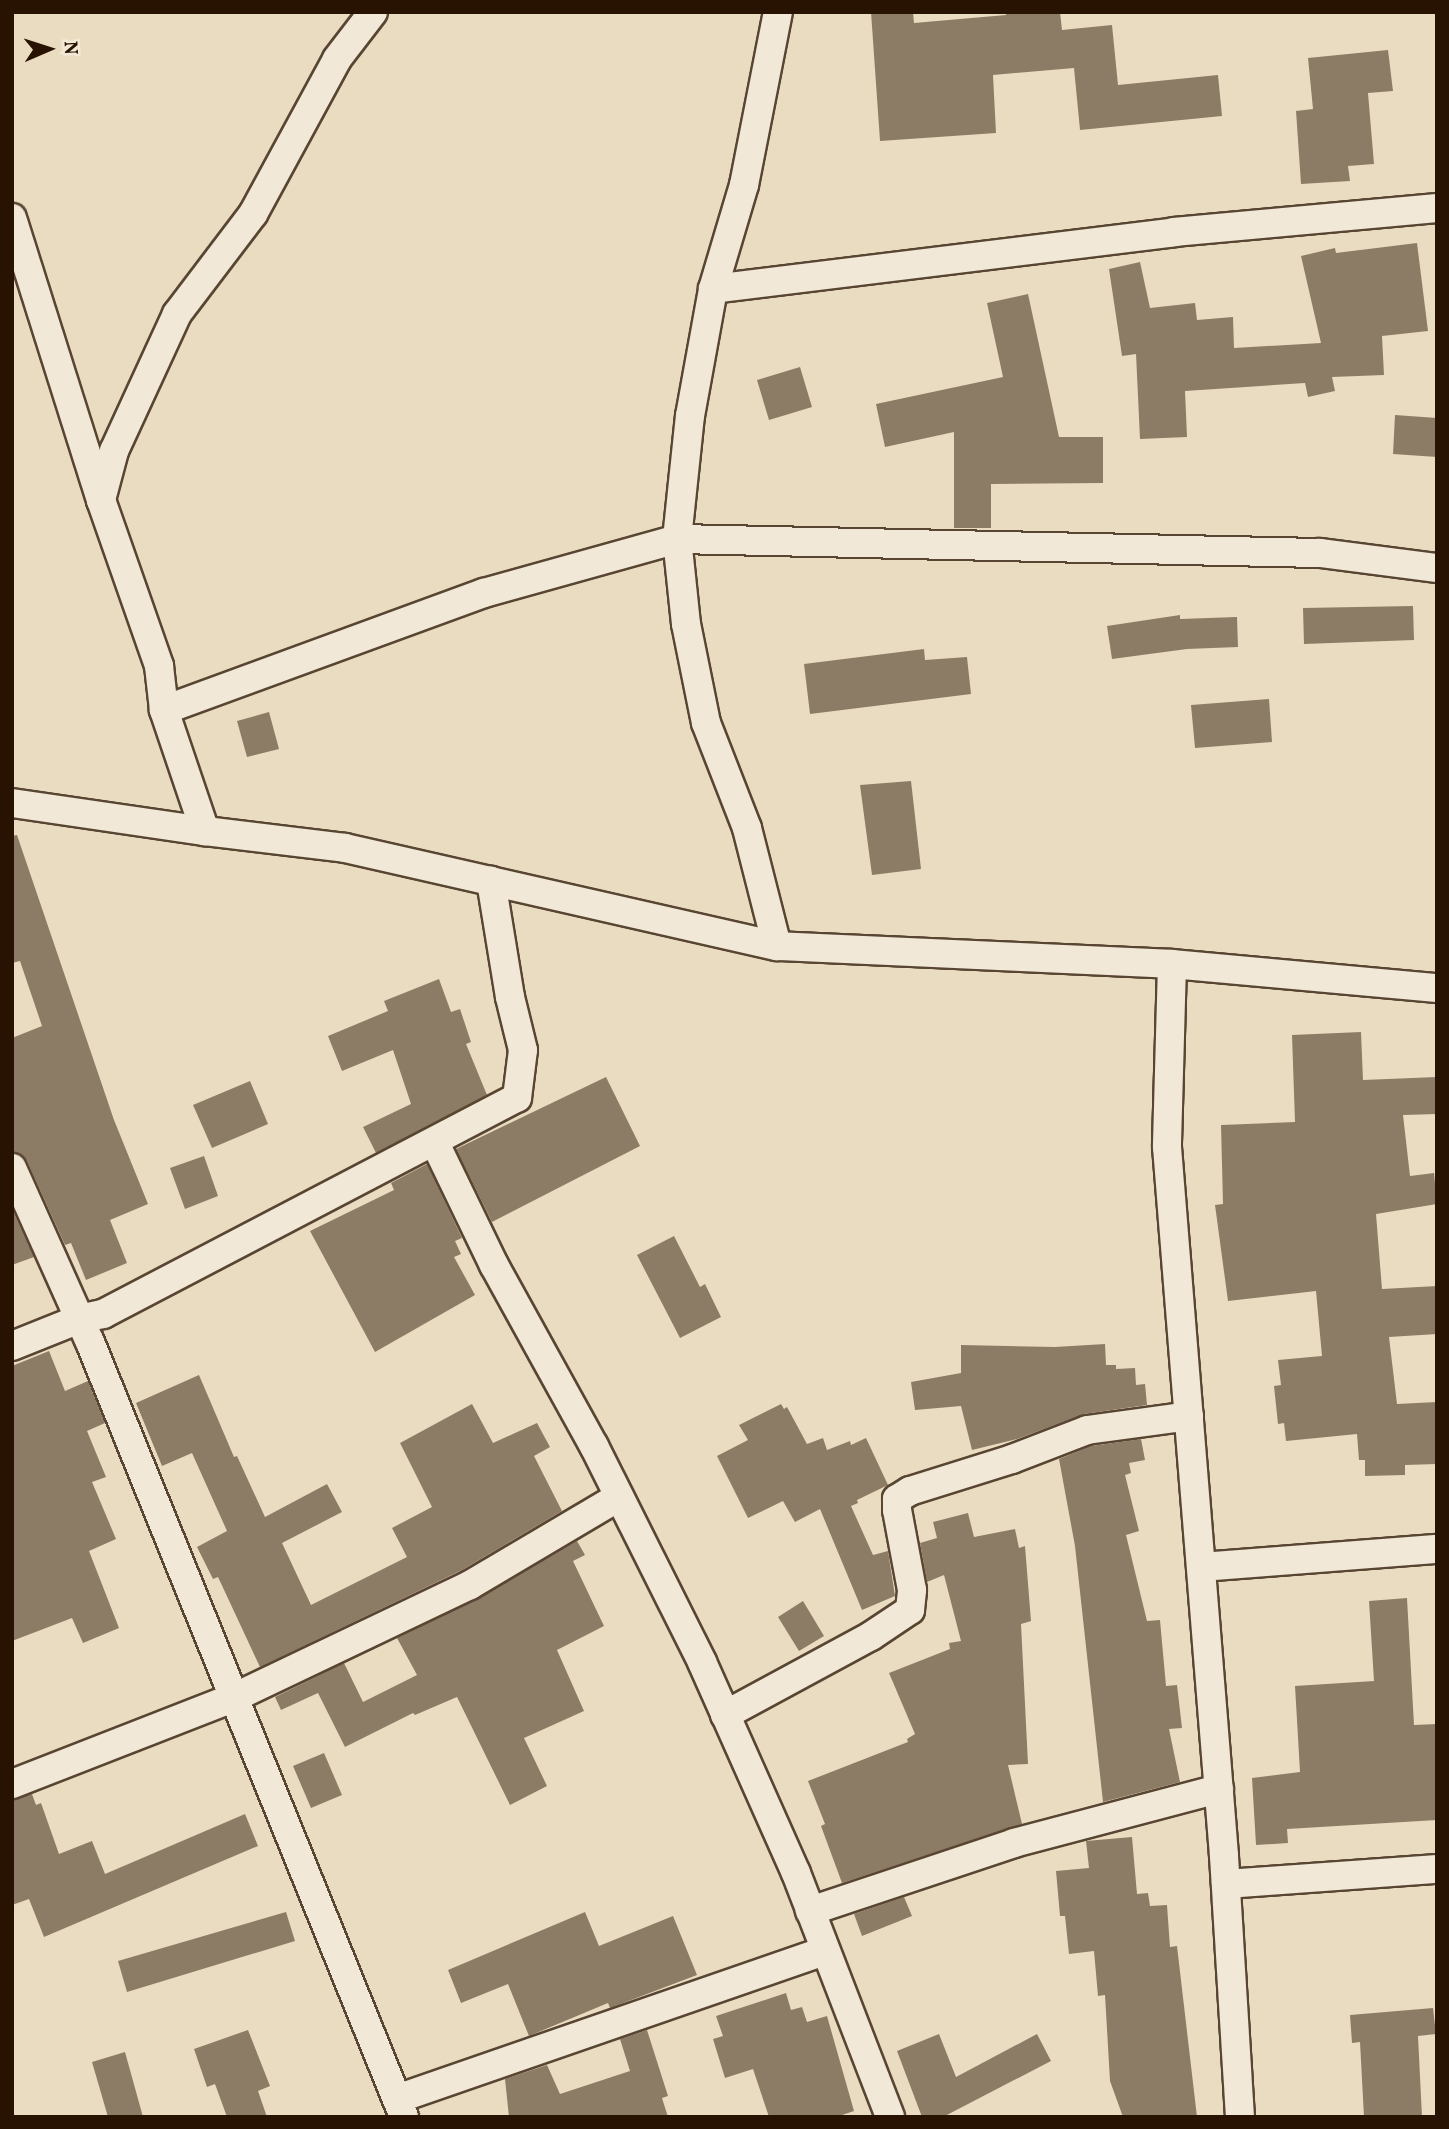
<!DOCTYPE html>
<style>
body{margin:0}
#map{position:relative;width:1449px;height:2129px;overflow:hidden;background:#eadcc1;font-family:Vollkorn,serif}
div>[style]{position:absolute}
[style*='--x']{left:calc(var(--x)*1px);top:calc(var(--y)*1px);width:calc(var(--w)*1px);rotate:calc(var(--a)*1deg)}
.building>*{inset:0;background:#8d7c65}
.roads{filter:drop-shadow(2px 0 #584532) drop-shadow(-2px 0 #584532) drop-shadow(0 2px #584532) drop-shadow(0 -2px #584532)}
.street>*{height:28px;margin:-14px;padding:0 14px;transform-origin:14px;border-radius:14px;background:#f1e8d7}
span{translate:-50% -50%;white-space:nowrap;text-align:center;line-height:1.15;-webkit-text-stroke:6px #f1e8d7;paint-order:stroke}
.frame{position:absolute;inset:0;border:14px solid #281302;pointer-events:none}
.north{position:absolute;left:14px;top:14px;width:70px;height:70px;-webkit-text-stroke:5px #f1e8d7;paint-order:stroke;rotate:87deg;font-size:19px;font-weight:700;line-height:28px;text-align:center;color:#281302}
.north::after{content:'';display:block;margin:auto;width:24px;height:32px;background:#281302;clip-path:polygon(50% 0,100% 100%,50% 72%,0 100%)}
</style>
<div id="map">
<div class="building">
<div style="clip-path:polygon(871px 12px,913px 12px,914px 23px,1006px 15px,1006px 12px,1060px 12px,1062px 30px,1112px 25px,1118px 85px,1218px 75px,1222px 116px,1080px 130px,1074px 68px,993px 75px,996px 133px,880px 141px)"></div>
<div style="clip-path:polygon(1388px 50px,1393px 91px,1368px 93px,1374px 164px,1348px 166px,1350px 181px,1301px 184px,1296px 111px,1313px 109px,1308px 58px)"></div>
<div style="clip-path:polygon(1417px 243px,1428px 331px,1382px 336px,1384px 375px,1332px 377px,1335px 391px,1308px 397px,1305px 383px,1185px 391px,1187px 437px,1140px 439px,1136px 354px,1122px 356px,1109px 269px,1140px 262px,1150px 308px,1195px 303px,1197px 320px,1233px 317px,1234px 348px,1321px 343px,1301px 256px,1335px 248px,1336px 253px)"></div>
<div style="clip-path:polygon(1028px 294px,1059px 437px,1103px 437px,1103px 483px,991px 484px,991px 528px,954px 528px,954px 432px,885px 447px,876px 404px,1003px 377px,987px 303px)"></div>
<div style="clip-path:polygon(800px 367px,812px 407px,769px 420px,757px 380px)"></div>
<div style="clip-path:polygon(1395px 415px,1437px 418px,1437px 457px,1393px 454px)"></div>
<div style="clip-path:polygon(1413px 606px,1414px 640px,1304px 644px,1303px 608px)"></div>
<div style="clip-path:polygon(1180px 615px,1180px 619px,1237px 617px,1238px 647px,1187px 649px,1112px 659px,1107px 626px)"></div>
<div style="clip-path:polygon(924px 649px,925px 660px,967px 657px,971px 694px,810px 714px,804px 664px)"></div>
<div style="clip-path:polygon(1269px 699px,1272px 742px,1195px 748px,1191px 705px)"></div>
<div style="clip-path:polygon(269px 712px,279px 749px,247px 757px,237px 721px)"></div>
<div style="clip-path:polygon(911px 781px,921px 869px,872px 875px,860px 785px)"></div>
<div style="clip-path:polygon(17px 835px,114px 1120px,148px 1204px,110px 1220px,127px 1263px,86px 1280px,71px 1243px,65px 1245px,27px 1161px,21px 1154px,12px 1152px,12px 1038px,42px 1026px,20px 961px,12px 963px,12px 836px)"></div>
<div style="clip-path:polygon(439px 979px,451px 1012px,460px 1009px,471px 1042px,466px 1044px,487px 1095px,376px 1153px,363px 1127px,411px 1104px,393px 1050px,342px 1071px,328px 1036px,388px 1011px,384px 1001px)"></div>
<div style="clip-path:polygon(1361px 1032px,1363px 1080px,1437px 1077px,1437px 1114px,1403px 1115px,1410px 1176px,1434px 1173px,1437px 1204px,1376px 1214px,1382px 1289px,1437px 1286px,1437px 1334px,1389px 1337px,1397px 1404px,1437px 1402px,1437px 1464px,1405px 1465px,1405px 1475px,1365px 1476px,1365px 1460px,1359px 1460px,1357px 1434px,1286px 1441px,1284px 1423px,1278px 1424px,1274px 1386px,1281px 1385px,1278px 1360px,1322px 1356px,1316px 1291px,1228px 1301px,1215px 1205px,1223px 1204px,1221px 1125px,1295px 1122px,1292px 1035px)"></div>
<div style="clip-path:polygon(606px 1077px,640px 1146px,492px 1222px,456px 1149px)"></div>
<div style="clip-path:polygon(250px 1081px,268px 1124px,212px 1148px,193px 1105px)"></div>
<div style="clip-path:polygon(204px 1156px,218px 1196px,185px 1209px,170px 1168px)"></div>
<div style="clip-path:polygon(427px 1164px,462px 1238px,455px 1241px,461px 1254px,454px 1257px,475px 1295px,375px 1352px,310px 1231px,394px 1190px,391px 1183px)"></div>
<div style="clip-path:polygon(12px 1209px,34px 1257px,12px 1265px)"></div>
<div style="clip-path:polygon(674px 1236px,700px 1287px,705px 1284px,721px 1317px,680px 1338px,637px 1255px)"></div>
<div style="clip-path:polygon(1105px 1344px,1106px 1365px,1116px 1365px,1116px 1369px,1135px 1368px,1136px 1385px,1145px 1384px,1147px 1405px,1084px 1414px,1017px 1439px,972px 1450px,961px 1406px,915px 1410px,911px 1382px,961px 1373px,961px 1345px,1055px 1347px)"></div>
<div style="clip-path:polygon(49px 1351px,65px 1391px,88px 1381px,105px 1423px,87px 1431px,106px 1477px,92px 1482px,116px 1539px,89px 1551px,119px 1628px,83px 1643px,72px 1618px,12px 1641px,12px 1366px)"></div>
<div style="clip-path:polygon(199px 1375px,234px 1457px,237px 1456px,265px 1517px,327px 1484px,342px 1512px,282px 1543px,311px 1605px,407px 1557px,392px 1528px,432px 1507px,400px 1443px,472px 1404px,493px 1443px,537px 1423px,550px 1447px,534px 1456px,562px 1511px,462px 1570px,260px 1667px,218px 1577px,213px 1579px,197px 1547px,227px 1531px,192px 1453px,162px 1466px,136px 1403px)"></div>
<div style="clip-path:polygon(781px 1404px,784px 1409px,787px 1407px,807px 1444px,823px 1438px,827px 1450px,850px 1441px,851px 1445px,866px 1438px,888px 1485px,857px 1500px,858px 1503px,851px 1506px,873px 1555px,888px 1551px,895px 1596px,862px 1610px,820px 1509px,795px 1522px,783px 1501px,748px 1518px,717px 1456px,748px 1440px,739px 1425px)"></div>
<div style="clip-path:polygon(1141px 1439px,1145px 1460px,1129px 1463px,1131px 1473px,1125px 1475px,1139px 1531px,1126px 1535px,1147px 1621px,1160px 1620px,1166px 1686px,1177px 1685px,1182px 1728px,1169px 1729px,1180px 1782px,1103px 1802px,1075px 1546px,1059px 1459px,1091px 1446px)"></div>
<div style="clip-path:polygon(968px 1513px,974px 1537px,1015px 1529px,1019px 1548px,1025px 1546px,1031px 1621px,1021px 1624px,1028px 1764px,1008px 1765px,1022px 1824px,842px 1883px,821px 1826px,825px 1824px,808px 1781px,908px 1742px,907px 1739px,915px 1734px,889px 1673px,950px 1649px,949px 1643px,961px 1641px,944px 1575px,927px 1582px,920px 1543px,937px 1538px,933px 1522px)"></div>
<div style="clip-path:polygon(577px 1541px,585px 1555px,573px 1561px,604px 1626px,557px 1650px,584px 1711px,524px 1738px,547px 1786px,510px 1805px,457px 1697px,415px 1715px,413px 1713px,345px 1747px,318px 1693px,281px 1710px,275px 1697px,344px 1663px,363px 1702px,417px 1675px,397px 1638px,478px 1599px)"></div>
<div style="clip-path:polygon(1407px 1598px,1414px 1725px,1437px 1724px,1437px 1820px,1287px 1829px,1288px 1843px,1256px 1845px,1252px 1778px,1300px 1772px,1295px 1686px,1374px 1681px,1369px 1601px)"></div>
<div style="clip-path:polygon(803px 1601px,824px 1636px,799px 1651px,778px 1617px)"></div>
<div style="clip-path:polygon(324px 1753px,342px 1795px,311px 1808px,293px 1766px)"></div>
<div style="clip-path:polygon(32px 1794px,36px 1805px,41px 1803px,59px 1854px,92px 1841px,105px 1874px,245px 1814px,258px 1846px,44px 1937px,29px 1899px,12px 1905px,12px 1800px)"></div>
<div style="clip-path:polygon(1132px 1837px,1137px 1894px,1148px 1893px,1150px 1906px,1167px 1905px,1170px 1947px,1177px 1946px,1197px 2117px,1123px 2117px,1110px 2081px,1105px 1995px,1098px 1996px,1094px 1951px,1069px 1954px,1065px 1916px,1060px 1916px,1056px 1871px,1089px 1868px,1086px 1841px)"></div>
<div style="clip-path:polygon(904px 1897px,912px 1916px,862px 1936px,854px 1914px)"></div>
<div style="clip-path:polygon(286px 1912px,295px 1941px,127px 1992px,118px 1961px)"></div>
<div style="clip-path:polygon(585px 1912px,599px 1946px,673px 1916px,697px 1975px,610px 2008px,608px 2003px,529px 2036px,508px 1984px,461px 2003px,448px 1970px)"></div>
<div style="clip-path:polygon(786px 1993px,791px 2010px,802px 2007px,807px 2022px,827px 2016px,854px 2111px,836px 2117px,769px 2117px,753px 2069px,725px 2078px,713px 2039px,723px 2036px,716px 2016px)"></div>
<div style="clip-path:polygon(1433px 2008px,1436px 2034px,1418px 2036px,1422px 2117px,1364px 2117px,1360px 2042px,1352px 2043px,1350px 2015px)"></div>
<div style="clip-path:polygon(248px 2030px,270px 2086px,258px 2091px,267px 2117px,227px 2117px,215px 2084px,207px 2087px,194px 2049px)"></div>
<div style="clip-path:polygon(647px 2030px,668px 2096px,662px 2098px,668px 2117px,509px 2117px,505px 2079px,547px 2065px,560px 2094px,630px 2071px,620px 2039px)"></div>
<div style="clip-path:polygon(939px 2034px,956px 2077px,1037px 2034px,1051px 2061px,943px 2117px,922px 2117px,897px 2051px)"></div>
<div style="clip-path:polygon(125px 2052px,143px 2117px,108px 2117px,92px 2062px)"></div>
</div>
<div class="roads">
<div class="street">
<div style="--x:12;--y:218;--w:296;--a:72.5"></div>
<div style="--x:101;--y:500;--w:176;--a:70.7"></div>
<div style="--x:159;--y:666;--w:44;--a:83.5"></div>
<div style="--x:164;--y:710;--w:128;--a:71.3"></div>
<div style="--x:713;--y:289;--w:465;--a:-7"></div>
<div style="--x:1174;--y:232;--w:264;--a:-5.2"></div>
<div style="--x:101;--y:500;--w:51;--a:-75.1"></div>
<div style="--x:114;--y:451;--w:151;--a:-65.3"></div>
<div style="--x:177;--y:314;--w:126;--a:-52.8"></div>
<div style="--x:253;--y:214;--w:176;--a:-61.5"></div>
<div style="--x:337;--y:59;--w:59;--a:-52.5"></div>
<div style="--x:164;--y:710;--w:341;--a:-20.1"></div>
<div style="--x:484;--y:593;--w:200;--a:-15.6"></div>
<div style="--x:677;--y:539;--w:643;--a:1.25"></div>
<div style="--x:1320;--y:553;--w:118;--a:7.3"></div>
<div style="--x:12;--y:803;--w:195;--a:8.3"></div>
<div style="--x:205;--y:831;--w:141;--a:6.9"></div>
<div style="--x:345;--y:848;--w:443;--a:12.8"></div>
<div style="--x:777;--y:946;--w:395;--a:2.6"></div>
<div style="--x:1172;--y:964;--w:266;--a:5.2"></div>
<div style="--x:777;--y:946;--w:122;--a:-104.3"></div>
<div style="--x:747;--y:828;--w:113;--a:-111.3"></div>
<div style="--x:706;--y:723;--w:101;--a:-101.4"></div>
<div style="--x:686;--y:624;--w:85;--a:-96"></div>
<div style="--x:677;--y:539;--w:124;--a:-84"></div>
<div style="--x:690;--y:416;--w:129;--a:-79.7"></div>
<div style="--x:713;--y:289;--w:109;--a:-73.4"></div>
<div style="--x:744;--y:185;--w:176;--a:-78.9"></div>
<div style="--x:1172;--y:964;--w:183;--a:91.6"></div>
<div style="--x:1167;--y:1147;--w:711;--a:85.4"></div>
<div style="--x:1224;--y:1856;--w:261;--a:86.5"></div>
<div style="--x:435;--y:1143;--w:136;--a:64.2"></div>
<div style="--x:494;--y:1265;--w:207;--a:61.1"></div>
<div style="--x:594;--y:1446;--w:241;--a:63.4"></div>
<div style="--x:702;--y:1662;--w:231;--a:66"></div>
<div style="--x:796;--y:1873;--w:261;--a:68.9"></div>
<div style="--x:12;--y:1168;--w:191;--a:65.9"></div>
<div style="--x:90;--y:1342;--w:836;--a:67.94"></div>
<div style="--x:12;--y:1346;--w:72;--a:-21.9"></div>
<div style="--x:79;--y:1319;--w:25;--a:-12"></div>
<div style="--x:103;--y:1314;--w:467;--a:-27.6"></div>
<div style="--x:517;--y:1098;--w:48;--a:-82.9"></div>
<div style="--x:523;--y:1050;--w:55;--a:-103.8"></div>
<div style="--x:510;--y:997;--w:118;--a:-99.3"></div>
<div style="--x:1202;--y:1567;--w:236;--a:-4.4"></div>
<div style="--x:725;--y:1715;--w:166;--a:-28.4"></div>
<div style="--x:871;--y:1636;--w:47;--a:-33.7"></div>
<div style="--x:910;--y:1610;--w:20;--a:-84"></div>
<div style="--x:912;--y:1590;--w:81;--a:-100.6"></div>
<div style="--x:897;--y:1510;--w:11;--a:-90"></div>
<div style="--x:897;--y:1499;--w:15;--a:-32"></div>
<div style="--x:910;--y:1491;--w:107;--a:-17.4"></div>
<div style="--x:1012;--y:1459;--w:80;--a:-21.1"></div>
<div style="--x:1087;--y:1430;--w:103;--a:-7.8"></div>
<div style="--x:12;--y:1784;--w:239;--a:-21.3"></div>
<div style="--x:235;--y:1697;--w:260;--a:-25.5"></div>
<div style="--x:470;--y:1585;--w:173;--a:-30.6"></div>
<div style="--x:1226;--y:1884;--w:212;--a:-4.1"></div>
<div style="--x:810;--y:1911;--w:215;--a:-18.4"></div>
<div style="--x:1014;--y:1843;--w:212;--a:-14.8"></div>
<div style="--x:397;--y:2099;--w:452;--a:-19.1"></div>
</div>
</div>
<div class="frame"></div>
<div class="north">N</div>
</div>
